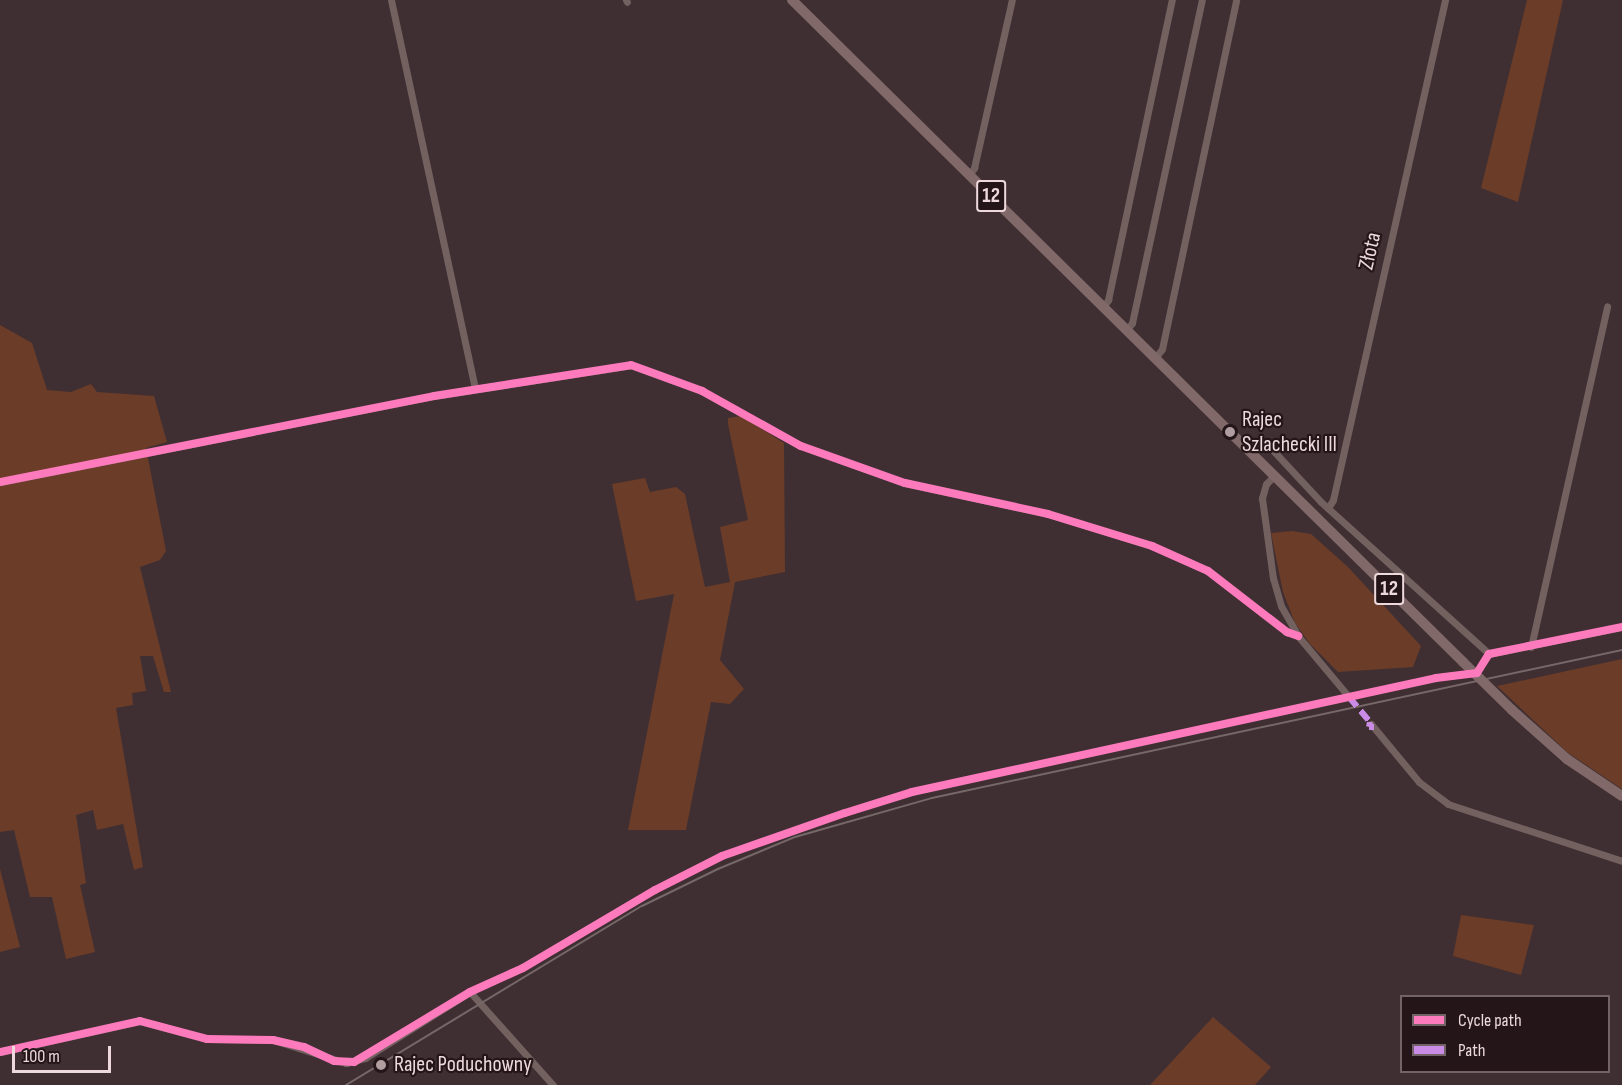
<!DOCTYPE html>
<meta charset="utf-8">
<style>
body{margin:0}
#map{position:relative;width:1622px;height:1085px;overflow:hidden;background:#3f2f32;font-family:"Sofia Sans Condensed",sans-serif}
div>[style]{position:absolute}
[style*='--x']{left:calc(var(--x)*1px);top:calc(var(--y)*1px);width:calc(var(--w)*1px);rotate:calc(var(--a)*1deg)}
.green>*{inset:0;background:#6b3c28}
.minor>*{height:7px;margin:-3.5px;padding:0 3.5px;transform-origin:3.5px;border-radius:3.5px;background:#736160}
.primary>*{height:10px;margin:-5px;padding:0 5px;transform-origin:5px;border-radius:5px;background:#806968}
.rail>*{height:2px;margin:-1px;padding:0 1px;transform-origin:1px;border-radius:1px;background:#766768}
.primary-bridge>*{height:10px;margin:-5px;padding:0 5px;transform-origin:5px;border-radius:5px;background:#806968}
.quiet>*{height:6px;margin-top:-3px;transform-origin:0;background:repeating-linear-gradient(90deg,#ca8be6 0 12px,transparent 0 18px)}
.cycleway>*{height:8px;margin:-4px;padding:0 4px;transform-origin:4px;border-radius:4px;background:#fd7abc}
.dots>*{width:16px;height:16px;translate:-50% -50%;box-sizing:border-box;border:3px solid #231518;border-radius:50%}
span{translate:-50% -50%;white-space:nowrap;text-align:center;line-height:1.15;-webkit-text-stroke:4.5px #231518;paint-order:stroke}
.shield-label span{padding:2px 4px;background:#231518;border:2px solid;border-radius:4px;-webkit-text-stroke-width:0}
.shield-label{font-size:21px;color:#edd8dc;font-weight:700}
.street-label{font-size:22px;color:#edd8dc}
.poi-label{font-size:22px;color:#edd8dc}
.left{translate:0 -50%;text-align:left}
.legend{position:absolute;left:1400px;top:995px;width:210px;height:78px;box-sizing:border-box;background:#231518;border:2px solid #746366;margin:0;padding:8px 10px;list-style:none;font-size:18px;color:#edd8dc}
.legend li{display:flex;align-items:center;gap:12px;height:30px}
.legend b{width:30px;border:2px solid #746366}
.scale{position:absolute;left:12px;top:1046px;width:99px;height:27px;box-sizing:border-box;border:3px solid #edd8dc;border-top:0;padding-left:8px;font-size:18px;line-height:21px;white-space:nowrap;color:#edd8dc;-webkit-text-stroke:4px #231518;paint-order:stroke}
</style>
<div id="map">
<div class="green">
<div style="clip-path:polygon(1527px 0,1563px 0,1518px 202px,1481px 188px)"></div>
<div style="clip-path:polygon(0 325px,32px 343px,47px 390px,71px 392px,91px 384px,97px 392px,154px 396px,167px 442px,146px 448px,166px 551px,160px 560px,140px 567px,171px 692px,164px 692px,153px 656px,140px 656px,146px 691px,132px 693px,133px 705px,116px 708px,143px 867px,134px 870px,123px 824px,97px 830px,93px 810px,76px 815px,86px 883px,80px 885px,95px 952px,66px 959px,52px 897px,30px 897px,14px 830px,0 832px)"></div>
<div style="clip-path:polygon(741px 416px,784px 443px,785px 572px,735px 582px,720px 660px,744px 689px,730px 704px,711px 702px,686px 830px,628px 830px,674px 594px,636px 601px,612px 484px,645px 478px,650px 492px,676px 487px,685px 494px,705px 587px,730px 582px,720px 527px,748px 520px,728px 424px,728px 418px)"></div>
<div style="clip-path:polygon(1292px 531px,1311px 534px,1348px 567px,1421px 646px,1413px 667px,1338px 672px,1310px 644px,1295px 623px,1283px 592px,1271px 533px)"></div>
<div style="clip-path:polygon(1622px 659px,1622px 789px,1567px 752px,1497px 686px)"></div>
<div style="clip-path:polygon(0 869px,20px 947px,0 952px)"></div>
<div style="clip-path:polygon(1461px 915px,1534px 925px,1521px 975px,1453px 956px)"></div>
<div style="clip-path:polygon(1213px 1017px,1271px 1067px,1255px 1085px,1150px 1085px)"></div>
</div>
<div class="minor">
<div style="--x:391;--y:0;--w:397;--a:77.8"></div>
<div style="--x:626;--y:0;--w:2;--a:63"></div>
<div style="--x:969;--y:175;--w:9;--a:-54"></div>
<div style="--x:974;--y:168;--w:172;--a:-77.3"></div>
<div style="--x:1103;--y:307;--w:9;--a:-54"></div>
<div style="--x:1108;--y:300;--w:307;--a:-78"></div>
<div style="--x:1126;--y:330;--w:9;--a:-49"></div>
<div style="--x:1132;--y:323;--w:330;--a:-77.8"></div>
<div style="--x:1155;--y:358;--w:11;--a:-52"></div>
<div style="--x:1162;--y:349;--w:357;--a:-78"></div>
<div style="--x:1248;--y:450;--w:13;--a:-39"></div>
<div style="--x:1258;--y:442;--w:9;--a:13"></div>
<div style="--x:1267;--y:444;--w:79;--a:47"></div>
<div style="--x:1321;--y:502;--w:227;--a:42.1"></div>
<div style="--x:1489;--y:654;--w:136;--a:-11.5"></div>
<div style="--x:1274;--y:476;--w:11;--a:135"></div>
<div style="--x:1266;--y:484;--w:15;--a:106"></div>
<div style="--x:1262;--y:498;--w:81;--a:82.2"></div>
<div style="--x:1273;--y:578;--w:29;--a:74"></div>
<div style="--x:1281;--y:606;--w:34;--a:60"></div>
<div style="--x:1298;--y:636;--w:80;--a:50.1"></div>
<div style="--x:0;--y:482;--w:442;--a:-11.2"></div>
<div style="--x:434;--y:396;--w:199;--a:-8.9"></div>
<div style="--x:631;--y:365;--w:76;--a:20.1"></div>
<div style="--x:702;--y:391;--w:113;--a:29.1"></div>
<div style="--x:801;--y:446;--w:110;--a:19.6"></div>
<div style="--x:905;--y:483;--w:146;--a:12.2"></div>
<div style="--x:1048;--y:514;--w:109;--a:17.1"></div>
<div style="--x:1152;--y:546;--w:61;--a:24.1"></div>
<div style="--x:1208;--y:571;--w:100;--a:37.7"></div>
<div style="--x:1287;--y:632;--w:12;--a:20"></div>
<div style="--x:1328;--y:508;--w:9;--a:-58"></div>
<div style="--x:1333;--y:500;--w:512;--a:-77.37"></div>
<div style="--x:1531;--y:647;--w:349;--a:-77.4"></div>
<div style="--x:1371;--y:724;--w:75;--a:50.4"></div>
<div style="--x:1419;--y:782;--w:36;--a:37"></div>
<div style="--x:1448;--y:804;--w:183;--a:18.1"></div>
<div style="--x:0;--y:1052;--w:143;--a:-12.5"></div>
<div style="--x:140;--y:1021;--w:69;--a:15"></div>
<div style="--x:207;--y:1039;--w:66;--a:0.9"></div>
<div style="--x:273;--y:1040;--w:77;--a:17.5"></div>
<div style="--x:346;--y:1063;--w:20;--a:-15"></div>
<div style="--x:365;--y:1058;--w:124;--a:-32.2"></div>
<div style="--x:470;--y:992;--w:125;--a:48.3"></div>
</div>
<div class="primary">
<div style="--x:792;--y:0;--w:943;--a:44.61"></div>
<div style="--x:1512;--y:710;--w:74;--a:41.7"></div>
<div style="--x:1567;--y:759;--w:66;--a:33.9"></div>
</div>
<div class="rail">
<div style="--x:346;--y:1085;--w:346;--a:-31.2"></div>
<div style="--x:642;--y:906;--w:85;--a:-26"></div>
<div style="--x:718;--y:869;--w:83;--a:-22.6"></div>
<div style="--x:795;--y:837;--w:142;--a:-15.9"></div>
<div style="--x:932;--y:798;--w:706;--a:-12.11"></div>
</div>
<div class="primary-bridge">
<div style="--x:1463;--y:662;--w:69;--a:44.4"></div>
</div>
<div class="quiet">
<div style="--x:1349;--y:697;--w:33;--a:50"></div>
<div style="--x:1370;--y:722;--w:5;--a:101"></div>
<div style="--x:1369;--y:727;--w:5;--a:0"></div>
</div>
<div class="cycleway">
<div style="--x:0;--y:482;--w:442;--a:-11.2"></div>
<div style="--x:434;--y:396;--w:199;--a:-8.9"></div>
<div style="--x:631;--y:365;--w:76;--a:20.1"></div>
<div style="--x:702;--y:391;--w:113;--a:29.1"></div>
<div style="--x:801;--y:446;--w:110;--a:19.6"></div>
<div style="--x:905;--y:483;--w:146;--a:12.2"></div>
<div style="--x:1048;--y:514;--w:109;--a:17.1"></div>
<div style="--x:1152;--y:546;--w:61;--a:24.1"></div>
<div style="--x:1208;--y:571;--w:100;--a:37.7"></div>
<div style="--x:1287;--y:632;--w:12;--a:20"></div>
<div style="--x:0;--y:1052;--w:143;--a:-12.5"></div>
<div style="--x:140;--y:1021;--w:69;--a:15"></div>
<div style="--x:207;--y:1039;--w:66;--a:0.9"></div>
<div style="--x:273;--y:1040;--w:32;--a:13"></div>
<div style="--x:304;--y:1047;--w:33;--a:25"></div>
<div style="--x:334;--y:1061;--w:20;--a:3"></div>
<div style="--x:354;--y:1062;--w:135;--a:-31.1"></div>
<div style="--x:470;--y:992;--w:58;--a:-24.4"></div>
<div style="--x:523;--y:968;--w:153;--a:-30.6"></div>
<div style="--x:655;--y:890;--w:75;--a:-26.9"></div>
<div style="--x:722;--y:856;--w:130;--a:-19.3"></div>
<div style="--x:845;--y:813;--w:70;--a:-17.4"></div>
<div style="--x:912;--y:792;--w:536;--a:-12.27"></div>
<div style="--x:1436;--y:678;--w:41;--a:-7"></div>
<div style="--x:1477;--y:673;--w:22;--a:-58"></div>
<div style="--x:1489;--y:654;--w:136;--a:-11.5"></div>
</div>
<div class="dots">
<div style="left:1230px;top:432px;background:#b09da0"></div>
<div style="left:381px;top:1065px;background:#b09da0"></div>
</div>
<div class="shield-label">
<span style="left:991px;top:196px">12</span>
<span style="left:1389px;top:589px">12</span>
</div>
<div class="street-label">
<span style="left:1370px;top:251px;rotate:-77deg">Złota</span>
</div>
<div class="poi-label">
<span class="left" style="left:1242px;top:432px">Rajec<br>Szlachecki III</span>
<span class="left" style="left:394px;top:1065px">Rajec Poduchowny</span>
</div>
<ul class="legend">
<li><b style="height:8px;background:#fd7abc"></b>Cycle path</li>
<li><b style="height:8px;background:#ca8be6"></b>Path</li>
</ul>
<div class="scale">100 m</div>
</div>
